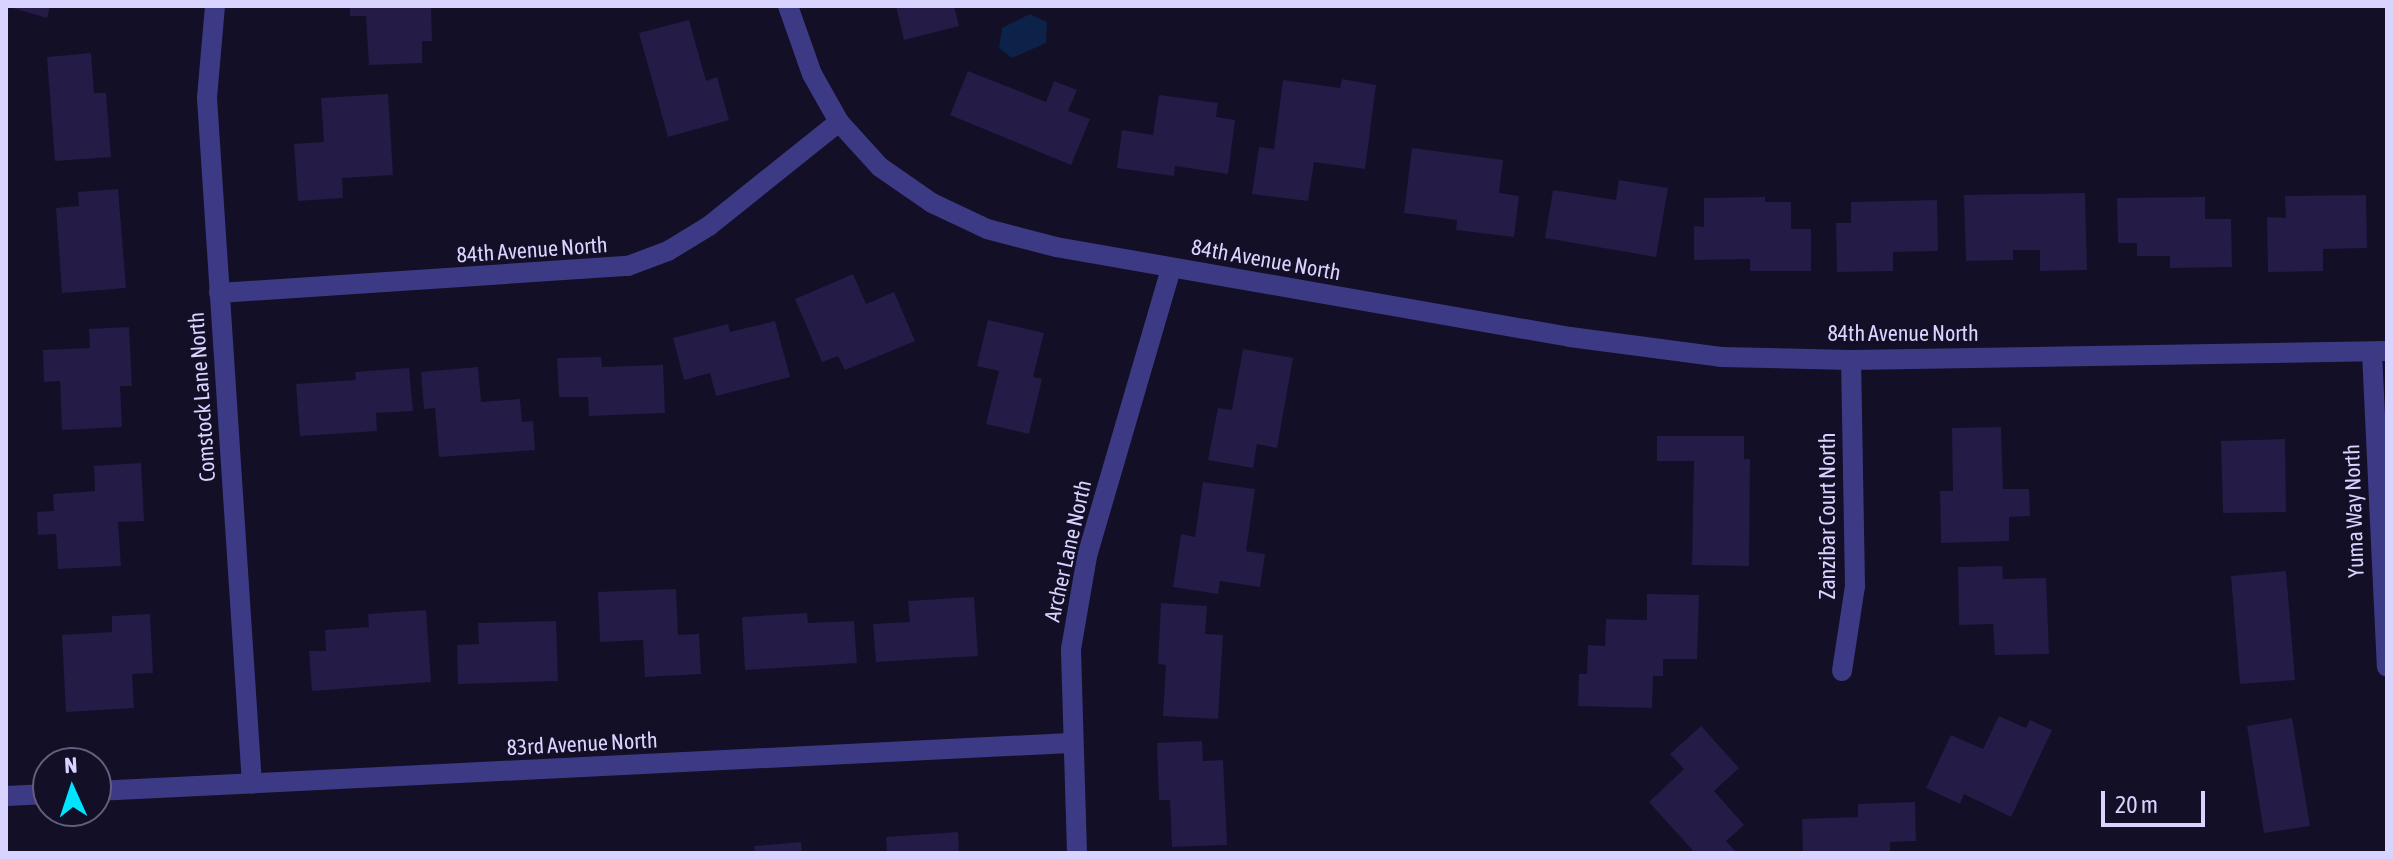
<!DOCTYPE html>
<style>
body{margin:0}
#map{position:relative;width:2393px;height:859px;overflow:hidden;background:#130f26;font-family:"Asap Condensed",sans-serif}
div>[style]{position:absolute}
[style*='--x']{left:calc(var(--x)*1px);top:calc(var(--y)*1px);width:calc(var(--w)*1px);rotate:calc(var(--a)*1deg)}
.water>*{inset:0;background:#0c2248}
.building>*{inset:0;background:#241b47}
.minor>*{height:20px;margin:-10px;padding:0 10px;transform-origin:10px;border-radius:10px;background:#3d3a85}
span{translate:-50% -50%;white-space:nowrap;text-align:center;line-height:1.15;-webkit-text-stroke:6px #130f26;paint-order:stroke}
.street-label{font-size:22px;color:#d9d4ff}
.frame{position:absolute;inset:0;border:8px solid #d9d4ff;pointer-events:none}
.north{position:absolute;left:32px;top:747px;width:80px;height:80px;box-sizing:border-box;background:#130f26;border:2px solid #625e7d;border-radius:50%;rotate:357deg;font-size:22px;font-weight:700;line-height:32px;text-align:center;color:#d9d4ff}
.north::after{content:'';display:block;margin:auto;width:28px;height:36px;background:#00e5ff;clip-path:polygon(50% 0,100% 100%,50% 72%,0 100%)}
.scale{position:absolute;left:2101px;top:791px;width:104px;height:36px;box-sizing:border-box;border:4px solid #d9d4ff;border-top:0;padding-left:10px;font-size:24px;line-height:28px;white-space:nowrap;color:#d9d4ff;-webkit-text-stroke:6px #130f26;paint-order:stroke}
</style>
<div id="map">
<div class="water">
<div style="clip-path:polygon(1030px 14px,1047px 22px,1046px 43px,1012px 58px,999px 48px,1002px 28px)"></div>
</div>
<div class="building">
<div style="clip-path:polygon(6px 6px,50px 6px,47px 18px)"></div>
<div style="clip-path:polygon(350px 6px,431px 6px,432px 41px,422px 41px,422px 63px,369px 65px,366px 16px,350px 16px)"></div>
<div style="clip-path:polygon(896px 6px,954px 6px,959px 26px,904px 40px)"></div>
<div style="clip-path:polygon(689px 20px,706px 81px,717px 77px,729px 120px,668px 137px,639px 33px)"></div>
<div style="clip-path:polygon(91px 53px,94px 93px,106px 93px,111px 157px,55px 161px,47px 57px)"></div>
<div style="clip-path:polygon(968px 71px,1046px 102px,1054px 81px,1077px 90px,1068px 111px,1090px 119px,1071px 165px,950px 115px)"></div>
<div style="clip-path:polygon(1342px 79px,1376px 85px,1365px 169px,1314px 162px,1308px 201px,1252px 194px,1259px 147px,1274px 149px,1283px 80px,1340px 88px)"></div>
<div style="clip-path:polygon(388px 94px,393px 175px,342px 178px,343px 198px,298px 201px,294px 144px,324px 142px,321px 98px)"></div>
<div style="clip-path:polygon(1159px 95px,1218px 103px,1216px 117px,1235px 120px,1228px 174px,1175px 166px,1174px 176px,1117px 168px,1122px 130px,1153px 135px)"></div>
<div style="clip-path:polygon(1412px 148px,1503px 160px,1499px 193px,1519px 196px,1514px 237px,1456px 230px,1457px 220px,1404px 213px)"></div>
<div style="clip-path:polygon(1619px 180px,1668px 188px,1656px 257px,1545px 238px,1553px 190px,1616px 200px)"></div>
<div style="clip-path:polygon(118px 189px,126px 288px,62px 293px,56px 208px,79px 206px,78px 192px)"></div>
<div style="clip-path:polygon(2085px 193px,2087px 270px,2040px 271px,2040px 250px,2013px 250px,2013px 260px,1966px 261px,1964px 195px)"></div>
<div style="clip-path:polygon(2366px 195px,2367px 248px,2323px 249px,2323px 271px,2268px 272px,2267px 217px,2286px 218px,2285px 196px)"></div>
<div style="clip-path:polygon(1765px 197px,1765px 202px,1791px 202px,1791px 229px,1811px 229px,1811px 271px,1750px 271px,1750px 259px,1694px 260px,1694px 226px,1704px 227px,1704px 198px)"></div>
<div style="clip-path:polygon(2205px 197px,2205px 219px,2231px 219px,2232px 267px,2170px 268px,2170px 256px,2137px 256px,2137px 243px,2118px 243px,2117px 198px)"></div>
<div style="clip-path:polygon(1937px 200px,1938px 251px,1893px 252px,1893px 271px,1837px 272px,1836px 223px,1851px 223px,1851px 202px)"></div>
<div style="clip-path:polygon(853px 274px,866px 304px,894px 292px,915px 341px,845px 370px,838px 356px,822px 362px,795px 299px)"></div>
<div style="clip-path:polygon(988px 320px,1044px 333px,1033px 377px,1042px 379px,1029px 434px,986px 424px,999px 371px,977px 366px)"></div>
<div style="clip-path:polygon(775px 321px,790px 377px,716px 396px,710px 373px,684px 380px,673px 338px,728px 324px,730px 332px)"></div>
<div style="clip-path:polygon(129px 327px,132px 386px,120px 386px,122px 427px,62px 430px,60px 381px,44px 382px,43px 350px,90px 348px,89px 329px)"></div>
<div style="clip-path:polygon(1243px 349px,1293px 358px,1277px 448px,1257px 444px,1253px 468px,1208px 460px,1218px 408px,1232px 410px)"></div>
<div style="clip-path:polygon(601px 357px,602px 367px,663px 365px,665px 413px,589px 416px,588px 397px,559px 397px,557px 358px)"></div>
<div style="clip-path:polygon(478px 367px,481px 402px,520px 399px,522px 422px,533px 421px,535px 450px,439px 457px,435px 408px,424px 409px,421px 372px)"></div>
<div style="clip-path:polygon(409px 368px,413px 411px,376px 413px,377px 431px,300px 436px,296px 384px,356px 380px,355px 372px)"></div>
<div style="clip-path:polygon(2001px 427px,2003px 489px,2029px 489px,2030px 516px,2009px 517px,2009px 541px,1941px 543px,1940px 491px,1953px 491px,1952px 428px)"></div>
<div style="clip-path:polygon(1657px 436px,1744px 436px,1744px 459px,1750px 459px,1749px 566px,1692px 565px,1694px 461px,1657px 461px)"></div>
<div style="clip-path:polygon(2285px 439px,2286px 512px,2223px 513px,2221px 441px)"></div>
<div style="clip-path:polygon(141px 463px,144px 521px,118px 522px,121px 566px,58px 569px,56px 534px,38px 535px,37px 512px,54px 511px,53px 494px,95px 491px,94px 466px)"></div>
<div style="clip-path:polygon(1203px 482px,1255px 489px,1246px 551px,1265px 554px,1260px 587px,1220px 581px,1218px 594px,1173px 587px,1181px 534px,1195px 537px)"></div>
<div style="clip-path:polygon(2002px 566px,2003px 579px,2046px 578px,2049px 654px,1995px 655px,1993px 624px,1959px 625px,1958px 567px)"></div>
<div style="clip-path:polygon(2286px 571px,2295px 680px,2240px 684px,2231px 576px)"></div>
<div style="clip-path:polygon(676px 589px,678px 635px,699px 634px,701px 674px,645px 677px,643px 640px,600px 642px,598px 592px)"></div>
<div style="clip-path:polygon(1647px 594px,1699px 595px,1697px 659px,1663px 659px,1663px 676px,1653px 676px,1652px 708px,1578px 706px,1579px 674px,1587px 674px,1588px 645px,1605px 646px,1606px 619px,1647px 620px)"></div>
<div style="clip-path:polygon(974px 597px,978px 656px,876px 662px,873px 624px,910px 622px,908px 601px)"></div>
<div style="clip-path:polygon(1161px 603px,1207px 606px,1205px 634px,1223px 635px,1218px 719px,1163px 716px,1166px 665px,1158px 664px)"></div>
<div style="clip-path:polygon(426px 610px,431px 682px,312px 691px,309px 651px,326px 651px,325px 630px,369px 627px,368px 614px)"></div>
<div style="clip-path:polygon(807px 613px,808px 623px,854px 621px,857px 663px,745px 670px,742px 617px)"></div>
<div style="clip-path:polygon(150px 614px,153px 673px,132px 674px,134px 708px,66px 712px,62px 635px,112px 632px,112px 616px)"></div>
<div style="clip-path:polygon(556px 621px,558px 681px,458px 684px,457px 645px,479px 644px,478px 623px)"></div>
<div style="clip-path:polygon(1999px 716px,2026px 728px,2030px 720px,2052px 730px,2011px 817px,1964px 794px,1960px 804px,1926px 788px,1951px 735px,1983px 749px)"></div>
<div style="clip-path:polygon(2292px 718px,2310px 826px,2264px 833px,2247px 726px)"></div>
<div style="clip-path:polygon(1701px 726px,1739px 768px,1714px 791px,1744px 825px,1726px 841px,1737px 853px,1695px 853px,1649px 802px,1684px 769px,1670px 754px)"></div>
<div style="clip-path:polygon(1202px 741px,1203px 761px,1223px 760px,1227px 845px,1172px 847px,1170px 800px,1159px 800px,1157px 743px)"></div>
<div style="clip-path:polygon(1915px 802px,1916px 841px,1890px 842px,1890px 853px,1803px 853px,1802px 819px,1858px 817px,1858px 804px)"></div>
<div style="clip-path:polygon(958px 832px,959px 853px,887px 853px,886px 837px)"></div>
<div style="clip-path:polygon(801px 842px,802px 853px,755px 853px,754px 846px)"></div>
</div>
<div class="minor">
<div style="--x:215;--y:6;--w:92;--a:95"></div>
<div style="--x:207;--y:98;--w:687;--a:86.25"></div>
<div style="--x:788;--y:6;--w:72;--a:70.6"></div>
<div style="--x:812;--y:74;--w:55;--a:60.6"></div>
<div style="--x:839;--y:122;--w:61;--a:47.7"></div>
<div style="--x:880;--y:167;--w:63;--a:34.7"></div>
<div style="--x:932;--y:203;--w:61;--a:25.3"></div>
<div style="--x:987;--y:229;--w:71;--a:14.6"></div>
<div style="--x:1056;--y:247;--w:522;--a:9.93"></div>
<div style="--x:1570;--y:337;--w:152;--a:7.5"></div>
<div style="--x:1721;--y:357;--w:130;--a:1.3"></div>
<div style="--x:1851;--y:360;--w:536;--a:-0.96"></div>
<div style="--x:219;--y:293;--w:410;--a:-3.8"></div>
<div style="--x:628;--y:266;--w:43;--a:-20.6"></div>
<div style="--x:668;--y:251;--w:48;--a:-31.4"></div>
<div style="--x:709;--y:226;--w:166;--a:-38.7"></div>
<div style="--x:2372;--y:352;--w:315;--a:87.3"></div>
<div style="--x:1842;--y:671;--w:86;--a:-81.3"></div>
<div style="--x:1855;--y:586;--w:226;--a:-91"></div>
<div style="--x:96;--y:791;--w:975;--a:-2.82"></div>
<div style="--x:6;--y:796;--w:42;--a:-2.7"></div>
<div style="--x:1077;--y:853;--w:204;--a:-91.7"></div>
<div style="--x:1071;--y:649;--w:94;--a:-80.2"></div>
<div style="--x:1087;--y:556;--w:300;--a:-73.7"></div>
</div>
<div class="street-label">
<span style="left:532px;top:250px;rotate:-4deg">84th Avenue North</span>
<span style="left:1266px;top:260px;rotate:10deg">84th Avenue North</span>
<span style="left:1903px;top:334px">84th Avenue North</span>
<span style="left:202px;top:397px;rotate:-94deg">Comstock Lane North</span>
<span style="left:2354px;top:511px;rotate:-92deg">Yuma Way North</span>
<span style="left:1828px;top:516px;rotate:-90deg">Zanzibar Court North</span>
<span style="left:1068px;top:551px;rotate:-77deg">Archer Lane North</span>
<span style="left:582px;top:744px;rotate:-3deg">83rd Avenue North</span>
</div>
<div class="frame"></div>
<div class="north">N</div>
<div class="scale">20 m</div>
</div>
